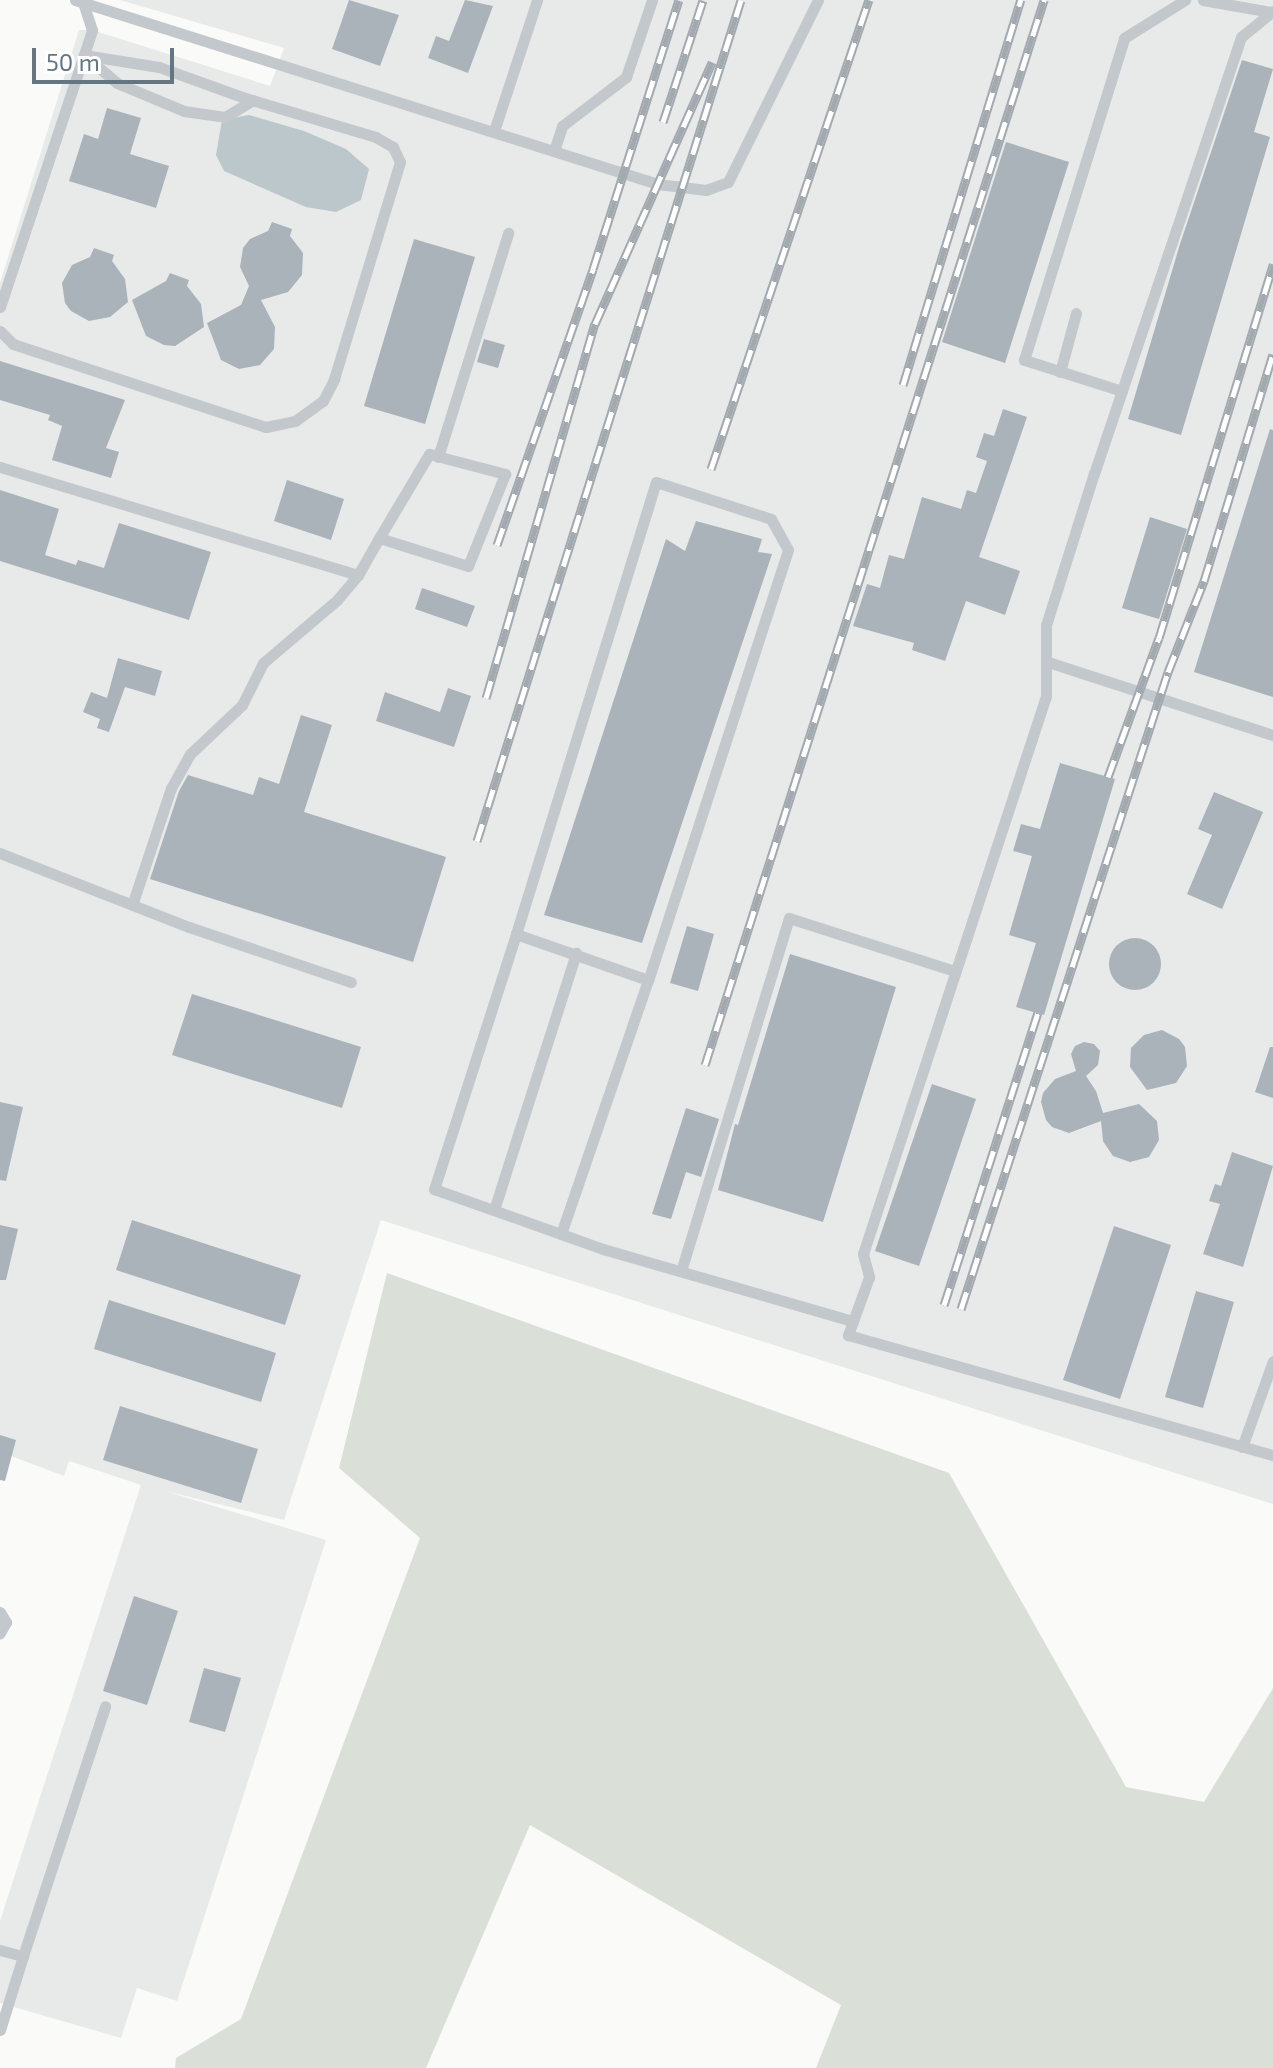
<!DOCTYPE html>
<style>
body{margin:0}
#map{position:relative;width:1273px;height:2068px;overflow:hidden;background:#fafaf8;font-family:"Exo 2",sans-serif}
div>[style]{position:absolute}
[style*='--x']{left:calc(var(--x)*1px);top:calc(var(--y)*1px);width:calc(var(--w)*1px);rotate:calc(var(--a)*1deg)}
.built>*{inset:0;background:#e8e9e9}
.green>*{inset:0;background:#dadfd7}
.water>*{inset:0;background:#bbc7cb}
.building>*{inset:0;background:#aab3b9}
.round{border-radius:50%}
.service>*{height:11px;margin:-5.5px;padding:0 5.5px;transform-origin:5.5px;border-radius:5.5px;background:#c3c8cc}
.rail>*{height:9px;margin-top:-4.5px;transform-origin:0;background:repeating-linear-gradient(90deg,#fff 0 18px,#a2aab0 0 36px);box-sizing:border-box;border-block:2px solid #a2aab0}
span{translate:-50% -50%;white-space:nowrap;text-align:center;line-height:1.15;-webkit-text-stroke:8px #fff;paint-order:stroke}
.scale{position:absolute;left:32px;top:48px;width:142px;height:36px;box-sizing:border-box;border:4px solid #657683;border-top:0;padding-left:10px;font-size:24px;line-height:28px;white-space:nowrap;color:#657683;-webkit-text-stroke:6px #fff;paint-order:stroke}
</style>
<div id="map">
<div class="built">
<div style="clip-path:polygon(120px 0,1273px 0,1273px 1504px,381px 1220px,284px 1520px,165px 1491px,326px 1540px,177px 2001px,137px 1988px,121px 2038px,0 2003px,0 1921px,141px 1485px,69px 1461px,64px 1476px,11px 1456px,0 1435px,0 283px,79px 30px,92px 30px,270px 86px,284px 48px)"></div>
</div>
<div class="green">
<div style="clip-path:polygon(387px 1273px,949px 1473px,1126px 1787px,1204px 1802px,1273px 1688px,1273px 2068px,816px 2068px,841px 2005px,530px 1825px,426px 2068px,175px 2068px,176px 2058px,241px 2019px,420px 1538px,339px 1468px)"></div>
</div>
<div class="water">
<div style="clip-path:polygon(249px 115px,304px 131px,346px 149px,369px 169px,361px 200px,336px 212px,306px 207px,224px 171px,216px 155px,222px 120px)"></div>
</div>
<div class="building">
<div style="clip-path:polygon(349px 0,399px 15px,380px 66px,332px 49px)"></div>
<div style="clip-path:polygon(465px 0,493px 6px,468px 73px,428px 58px,436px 36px,449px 41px)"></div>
<div style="clip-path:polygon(1242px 60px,1273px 69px,1254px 132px,1270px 137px,1181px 435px,1128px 419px,1180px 244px)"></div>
<div style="clip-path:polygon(107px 108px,141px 118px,130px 154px,169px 166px,156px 208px,69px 181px,84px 134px,98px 139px)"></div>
<div style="clip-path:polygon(1006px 142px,1069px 162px,1005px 363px,942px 342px)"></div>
<div style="clip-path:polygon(272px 222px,292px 229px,290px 236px,303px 253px,302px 275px,288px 292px,261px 300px,275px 327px,274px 349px,260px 365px,239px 369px,221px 360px,207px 323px,241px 305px,249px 286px,240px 267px,243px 248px,250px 239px,268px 231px)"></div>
<div style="clip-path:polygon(414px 239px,475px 257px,425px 424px,364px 406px)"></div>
<div style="clip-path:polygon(94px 248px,114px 255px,112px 261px,125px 279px,128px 302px,110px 317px,89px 321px,71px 311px,65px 303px,62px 283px,72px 265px,90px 257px)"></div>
<div style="clip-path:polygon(170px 273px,189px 280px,187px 286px,201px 304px,204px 327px,175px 346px,164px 345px,146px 336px,132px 300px,166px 281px)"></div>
<div style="clip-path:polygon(484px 339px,505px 345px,498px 368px,477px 362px)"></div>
<div style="clip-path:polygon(0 361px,125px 400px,106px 448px,119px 452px,111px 478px,52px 460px,62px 426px,48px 420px,50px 415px,0 400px)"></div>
<div style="clip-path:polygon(1003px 409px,1027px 417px,979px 557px,1020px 571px,1005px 615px,966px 601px,945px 661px,912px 650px,914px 643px,853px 626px,867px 584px,880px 588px,889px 555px,904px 559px,922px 497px,961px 509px,967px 490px,976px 493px,987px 461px,976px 457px,984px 433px,994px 436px)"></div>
<div style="clip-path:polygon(1270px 429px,1273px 430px,1273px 697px,1194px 672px)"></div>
<div style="clip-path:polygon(287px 480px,344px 499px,331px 540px,274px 521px)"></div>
<div style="clip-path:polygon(0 490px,59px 509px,45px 555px,76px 565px,78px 560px,104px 568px,119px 523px,211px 552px,189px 620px,0 561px)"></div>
<div style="clip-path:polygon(1150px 517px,1187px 529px,1159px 619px,1122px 608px)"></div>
<div style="clip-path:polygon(696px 521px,762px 539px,758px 552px,772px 554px,642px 943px,544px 915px,666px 539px,685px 551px)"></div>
<div style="clip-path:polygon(422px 588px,475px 606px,467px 627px,415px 609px)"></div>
<div style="clip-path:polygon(118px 658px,162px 671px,155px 696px,125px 687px,109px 732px,97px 728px,100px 719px,83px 712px,91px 692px,107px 698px)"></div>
<div style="clip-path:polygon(448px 688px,471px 696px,454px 747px,376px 721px,385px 692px,440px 712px)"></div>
<div style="clip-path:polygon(301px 715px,332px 725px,304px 812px,446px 857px,413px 962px,150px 879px,179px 791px,188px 775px,253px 795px,259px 777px,279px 784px)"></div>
<div style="clip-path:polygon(1060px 763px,1115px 779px,1044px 1015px,1016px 1007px,1036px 943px,1009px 935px,1032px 856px,1013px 851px,1021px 824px,1040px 829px)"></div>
<div style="clip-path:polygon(1214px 792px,1263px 812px,1222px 909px,1187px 894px,1212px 835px,1198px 829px)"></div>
<div style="clip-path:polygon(687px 926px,714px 934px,698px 991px,670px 983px)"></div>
<div class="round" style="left:1109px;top:938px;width:52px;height:52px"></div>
<div style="clip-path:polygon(790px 954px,896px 987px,823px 1222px,718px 1190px,735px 1124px,738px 1125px)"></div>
<div style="clip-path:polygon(192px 994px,361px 1047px,342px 1108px,172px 1055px)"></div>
<div style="clip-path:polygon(1162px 1030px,1179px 1039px,1185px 1047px,1187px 1066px,1176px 1083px,1147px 1090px,1130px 1067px,1131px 1048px,1144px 1035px)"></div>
<div style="clip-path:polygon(1084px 1042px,1094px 1044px,1100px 1051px,1098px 1065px,1086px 1076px,1096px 1091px,1103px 1113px,1139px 1104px,1157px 1121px,1159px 1140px,1149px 1157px,1130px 1162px,1113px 1156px,1103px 1141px,1101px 1121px,1069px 1133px,1052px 1127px,1046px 1120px,1041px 1102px,1043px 1093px,1055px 1079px,1076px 1071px,1071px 1054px,1075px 1046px)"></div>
<div style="clip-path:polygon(1270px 1047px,1273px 1047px,1273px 1098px,1255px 1092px)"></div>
<div style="clip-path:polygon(932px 1084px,976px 1099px,919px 1266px,875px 1251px)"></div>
<div style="clip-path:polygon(0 1102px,23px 1107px,6px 1181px,0 1180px)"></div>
<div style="clip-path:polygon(686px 1108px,719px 1119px,701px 1177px,686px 1172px,671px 1219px,652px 1214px)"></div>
<div style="clip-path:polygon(1232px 1152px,1273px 1166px,1243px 1267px,1203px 1254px,1220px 1204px,1209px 1201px,1215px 1184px,1221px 1186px)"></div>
<div style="clip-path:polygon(132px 1220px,301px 1275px,285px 1325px,116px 1270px)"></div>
<div style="clip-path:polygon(0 1225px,18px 1229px,6px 1280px,0 1280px)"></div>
<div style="clip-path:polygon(1114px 1226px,1171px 1245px,1120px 1399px,1063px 1380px)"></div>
<div style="clip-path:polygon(1196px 1291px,1234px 1302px,1203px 1408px,1165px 1397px)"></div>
<div style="clip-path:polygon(109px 1300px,276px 1353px,261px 1402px,94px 1349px)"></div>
<div style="clip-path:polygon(120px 1406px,258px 1449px,241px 1503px,103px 1460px)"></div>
<div style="clip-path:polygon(0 1435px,16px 1440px,5px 1481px,0 1480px)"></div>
<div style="clip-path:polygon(134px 1596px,178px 1611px,147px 1705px,103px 1691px)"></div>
<div style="clip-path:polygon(204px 1668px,241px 1678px,225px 1732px,189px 1722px)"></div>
</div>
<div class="service">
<div style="--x:75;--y:0;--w:611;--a:17.52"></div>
<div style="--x:658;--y:184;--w:48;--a:7.1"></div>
<div style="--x:706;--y:190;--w:23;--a:-20"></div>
<div style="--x:728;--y:182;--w:203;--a:-63.7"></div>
<div style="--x:1203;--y:0;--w:69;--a:10"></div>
<div style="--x:1273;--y:11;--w:41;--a:140.9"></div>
<div style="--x:1241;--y:37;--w:460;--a:108.6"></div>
<div style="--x:1094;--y:473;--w:159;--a:107.5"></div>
<div style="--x:1046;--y:625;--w:71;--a:90"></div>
<div style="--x:1046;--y:696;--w:587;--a:108.16"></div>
<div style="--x:863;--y:1254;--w:24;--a:75"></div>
<div style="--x:869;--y:1277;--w:62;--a:109.9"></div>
<div style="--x:848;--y:1335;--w:442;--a:15.8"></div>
<div style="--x:84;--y:55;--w:43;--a:40.3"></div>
<div style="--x:117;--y:83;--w:73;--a:22.7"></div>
<div style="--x:184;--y:111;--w:41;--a:8.3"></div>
<div style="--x:225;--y:117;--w:33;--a:-31"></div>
<div style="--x:494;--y:131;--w:138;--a:-71.8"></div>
<div style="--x:554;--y:151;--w:26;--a:-72"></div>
<div style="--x:562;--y:126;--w:81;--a:-37.4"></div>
<div style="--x:626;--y:77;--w:81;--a:-71.3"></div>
<div style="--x:0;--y:307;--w:292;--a:-71.6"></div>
<div style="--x:92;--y:30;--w:28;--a:-108"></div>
<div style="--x:0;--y:331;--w:18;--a:45"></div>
<div style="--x:13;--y:344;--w:266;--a:18.2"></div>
<div style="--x:266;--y:427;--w:30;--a:-12"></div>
<div style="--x:295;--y:421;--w:34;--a:-36"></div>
<div style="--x:323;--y:401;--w:25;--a:-63"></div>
<div style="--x:334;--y:379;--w:227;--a:-73.1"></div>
<div style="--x:400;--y:162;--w:17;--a:-115"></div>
<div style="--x:393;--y:147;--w:20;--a:-150"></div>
<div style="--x:376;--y:137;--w:137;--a:-163.4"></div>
<div style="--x:245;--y:98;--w:91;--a:-160.2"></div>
<div style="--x:159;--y:67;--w:76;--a:-170.9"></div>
<div style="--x:1060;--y:372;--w:61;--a:-74.8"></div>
<div style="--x:1122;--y:391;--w:103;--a:-162.4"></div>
<div style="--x:1024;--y:360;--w:337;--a:-72.7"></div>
<div style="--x:1124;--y:38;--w:72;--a:-31.9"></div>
<div style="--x:438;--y:457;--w:235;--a:-72.6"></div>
<div style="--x:0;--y:467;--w:374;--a:16.8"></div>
<div style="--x:358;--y:575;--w:33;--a:130"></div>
<div style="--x:337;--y:600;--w:97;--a:139.6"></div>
<div style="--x:263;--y:663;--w:47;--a:116.6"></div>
<div style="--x:242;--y:705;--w:71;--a:136.7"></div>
<div style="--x:190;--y:754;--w:39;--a:119"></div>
<div style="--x:171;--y:788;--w:123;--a:108.4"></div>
<div style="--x:358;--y:575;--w:43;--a:-60.4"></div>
<div style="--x:379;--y:538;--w:98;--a:-59.2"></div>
<div style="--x:429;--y:454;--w:79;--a:14.7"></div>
<div style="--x:505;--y:474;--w:99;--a:111.9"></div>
<div style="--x:468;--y:566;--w:93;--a:-162.5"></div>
<div style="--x:1048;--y:662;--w:237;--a:18"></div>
<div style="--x:0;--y:853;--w:203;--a:21.4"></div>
<div style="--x:189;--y:927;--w:171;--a:18.8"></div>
<div style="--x:516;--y:934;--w:473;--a:-72.8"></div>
<div style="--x:656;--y:482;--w:121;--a:17.8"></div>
<div style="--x:771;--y:519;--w:35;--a:61"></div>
<div style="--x:788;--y:550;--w:452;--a:108"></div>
<div style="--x:494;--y:1210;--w:270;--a:-72.3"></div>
<div style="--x:561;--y:1234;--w:268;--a:-71.1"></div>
<div style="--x:648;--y:980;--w:140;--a:-160.8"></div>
<div style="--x:516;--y:934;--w:268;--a:107.8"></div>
<div style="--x:434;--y:1189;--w:135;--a:19.5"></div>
<div style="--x:561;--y:1234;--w:45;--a:19.7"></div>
<div style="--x:603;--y:1249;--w:260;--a:16.1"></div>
<div style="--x:681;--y:1271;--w:369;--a:-73"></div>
<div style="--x:789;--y:918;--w:174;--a:17.7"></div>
<div style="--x:1242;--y:1447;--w:91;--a:-70.2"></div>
<div style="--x:0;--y:1612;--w:12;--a:59"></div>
<div style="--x:6;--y:1622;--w:13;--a:119"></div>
<div style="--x:0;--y:1950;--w:24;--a:15"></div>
<div style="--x:23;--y:1956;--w:263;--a:-71.8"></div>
<div style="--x:0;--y:2030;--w:77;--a:-72.7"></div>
</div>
<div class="rail">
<div style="--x:663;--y:122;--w:128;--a:-71.8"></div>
<div style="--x:903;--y:385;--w:403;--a:-73"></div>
<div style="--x:711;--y:469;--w:495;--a:-71.4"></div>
<div style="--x:497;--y:545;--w:292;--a:-70.8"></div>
<div style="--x:593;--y:269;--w:282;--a:-72.3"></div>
<div style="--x:486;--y:698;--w:390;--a:-73.8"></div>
<div style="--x:595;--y:324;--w:287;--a:-65.9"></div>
<div style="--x:1108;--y:777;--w:148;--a:-69.9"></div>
<div style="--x:1159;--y:638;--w:391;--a:-73"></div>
<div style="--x:477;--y:841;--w:881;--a:-72.57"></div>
<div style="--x:705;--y:1065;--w:1118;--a:-72.34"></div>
<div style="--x:944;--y:1305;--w:307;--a:-72.2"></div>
<div style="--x:961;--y:1309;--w:670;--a:-72"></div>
<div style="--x:1168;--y:672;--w:98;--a:-68.4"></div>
<div style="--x:1204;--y:581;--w:237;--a:-73.1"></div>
</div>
<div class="scale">50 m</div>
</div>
